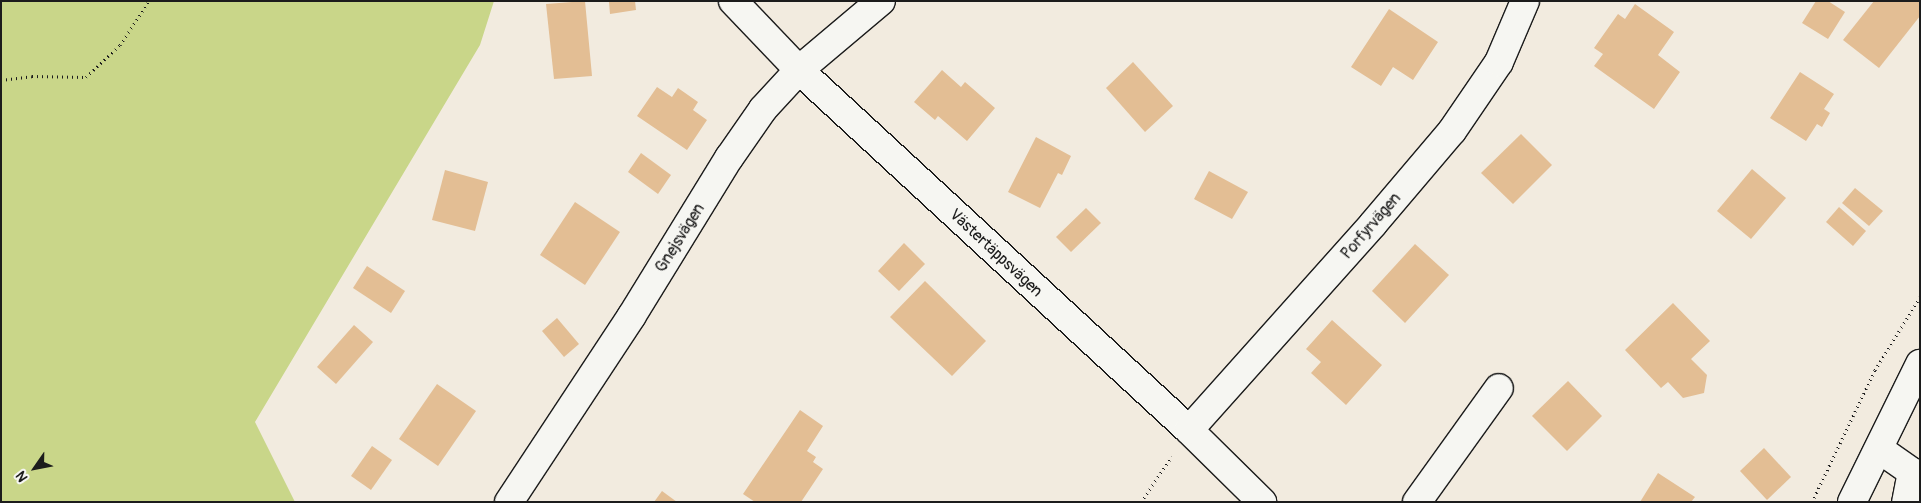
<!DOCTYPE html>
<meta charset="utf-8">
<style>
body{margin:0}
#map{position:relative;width:1921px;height:503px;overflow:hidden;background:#f2ebdf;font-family:Pangolin,sans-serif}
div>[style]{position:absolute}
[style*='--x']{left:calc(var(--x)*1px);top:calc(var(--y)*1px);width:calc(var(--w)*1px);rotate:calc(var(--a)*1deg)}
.green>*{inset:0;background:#c9d689}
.building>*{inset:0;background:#e3be94}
.path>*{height:3px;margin-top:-1.5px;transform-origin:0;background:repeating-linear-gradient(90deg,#1c1c1c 0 1px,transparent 0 5px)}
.roads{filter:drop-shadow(1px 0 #1c1c1c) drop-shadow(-1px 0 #1c1c1c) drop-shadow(0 1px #1c1c1c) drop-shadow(0 -1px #1c1c1c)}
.minor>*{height:28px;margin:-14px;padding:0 14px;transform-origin:14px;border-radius:14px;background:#f6f6f2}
span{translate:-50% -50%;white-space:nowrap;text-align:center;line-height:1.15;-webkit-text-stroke:4.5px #f6f6f2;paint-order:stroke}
.street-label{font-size:16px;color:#1c1c1c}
.frame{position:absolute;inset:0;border:2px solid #1c1c1c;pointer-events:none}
.north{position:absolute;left:10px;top:443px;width:50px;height:50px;-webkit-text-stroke:4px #f6f6f2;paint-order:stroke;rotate:237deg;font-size:14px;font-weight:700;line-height:20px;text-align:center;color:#1c1c1c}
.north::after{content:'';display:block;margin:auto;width:18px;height:22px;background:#1c1c1c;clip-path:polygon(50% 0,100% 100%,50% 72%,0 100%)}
</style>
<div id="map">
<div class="green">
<div style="clip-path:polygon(1px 1px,494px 1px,480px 45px,255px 422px,295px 502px,1px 502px)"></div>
</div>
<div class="building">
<div style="clip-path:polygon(585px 1px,592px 76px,554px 79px,546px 4px)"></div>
<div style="clip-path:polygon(635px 1px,636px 10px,610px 14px,609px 2px)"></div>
<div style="clip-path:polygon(1816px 1px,1828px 1px,1845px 12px,1828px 39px,1802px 23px)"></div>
<div style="clip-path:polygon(1874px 1px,1920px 2px,1920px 16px,1879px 68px,1843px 40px)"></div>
<div style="clip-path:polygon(1635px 4px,1674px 32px,1658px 55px,1680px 72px,1654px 109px,1594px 66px,1603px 54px,1594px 48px,1618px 14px,1625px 19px)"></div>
<div style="clip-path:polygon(1389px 9px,1438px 42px,1413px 80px,1393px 67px,1381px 86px,1351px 67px)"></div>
<div style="clip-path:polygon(1133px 62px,1173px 106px,1145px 132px,1106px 88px)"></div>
<div style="clip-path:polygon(942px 70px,961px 87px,965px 82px,995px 108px,967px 141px,938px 116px,935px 120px,914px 102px)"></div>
<div style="clip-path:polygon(1800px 72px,1834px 94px,1824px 109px,1830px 113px,1822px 127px,1817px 124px,1806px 141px,1770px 118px)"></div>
<div style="clip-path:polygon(657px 87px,672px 97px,678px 88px,698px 102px,693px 110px,707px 120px,687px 150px,637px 116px)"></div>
<div style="clip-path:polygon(1521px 134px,1552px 165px,1513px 204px,1481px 173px)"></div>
<div style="clip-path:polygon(1036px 137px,1071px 156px,1062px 175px,1058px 173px,1040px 208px,1008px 192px)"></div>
<div style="clip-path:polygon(641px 153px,671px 175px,658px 194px,628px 172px)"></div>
<div style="clip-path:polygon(1752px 169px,1786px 198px,1751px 239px,1717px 211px)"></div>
<div style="clip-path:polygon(445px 170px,488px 182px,475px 231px,432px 220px)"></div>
<div style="clip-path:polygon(1209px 171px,1248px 192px,1232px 219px,1194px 199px)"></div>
<div style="clip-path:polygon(1855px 188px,1883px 211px,1869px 226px,1842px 203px)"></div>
<div style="clip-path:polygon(575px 202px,620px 232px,585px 285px,540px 255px)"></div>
<div style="clip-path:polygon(1839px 207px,1866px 231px,1853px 246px,1826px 222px)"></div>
<div style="clip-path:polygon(1086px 208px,1101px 223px,1071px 252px,1056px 237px)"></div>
<div style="clip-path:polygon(904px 243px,925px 264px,899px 291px,878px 271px)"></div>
<div style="clip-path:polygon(1415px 244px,1449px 275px,1405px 323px,1372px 291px)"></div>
<div style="clip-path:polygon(367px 266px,405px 291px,391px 313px,353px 288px)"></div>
<div style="clip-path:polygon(925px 281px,986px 341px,952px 376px,890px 317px)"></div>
<div style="clip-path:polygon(1673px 303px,1710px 341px,1691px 359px,1707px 375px,1704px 393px,1683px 398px,1668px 382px,1661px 388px,1625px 350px)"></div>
<div style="clip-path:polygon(557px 318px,579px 344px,564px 357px,542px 331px)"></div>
<div style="clip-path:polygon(1332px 320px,1382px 365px,1346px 405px,1311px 373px,1321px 362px,1306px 349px)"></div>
<div style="clip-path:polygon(354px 325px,373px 342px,336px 384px,317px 367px)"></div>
<div style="clip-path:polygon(1568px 381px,1602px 416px,1567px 451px,1532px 416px)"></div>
<div style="clip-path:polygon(437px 384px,476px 411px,438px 466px,399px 439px)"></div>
<div style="clip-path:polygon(800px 410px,823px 426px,807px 451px,816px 457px,813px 462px,823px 469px,801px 502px,755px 502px,743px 494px)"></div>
<div style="clip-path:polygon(372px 446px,392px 460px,371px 490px,351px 476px)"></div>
<div style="clip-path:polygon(1764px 448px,1791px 477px,1767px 500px,1740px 471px)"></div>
<div style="clip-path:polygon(1658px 473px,1695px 497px,1691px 502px,1640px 502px)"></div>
<div style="clip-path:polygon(662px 491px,677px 502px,654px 502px)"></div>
</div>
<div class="path">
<div style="--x:1;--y:80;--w:31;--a:-7"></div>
<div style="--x:32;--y:76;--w:54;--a:1.1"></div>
<div style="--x:86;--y:77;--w:47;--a:-43.3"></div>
<div style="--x:120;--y:45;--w:53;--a:-56.6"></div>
<div style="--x:1141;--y:502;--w:55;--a:-56"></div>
<div style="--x:1812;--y:502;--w:146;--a:-64.5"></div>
<div style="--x:1875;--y:370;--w:86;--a:-58.3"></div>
</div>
<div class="roads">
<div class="minor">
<div style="--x:733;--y:1;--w:95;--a:46.3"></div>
<div style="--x:799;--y:70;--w:531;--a:42.71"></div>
<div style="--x:1189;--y:430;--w:103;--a:44.6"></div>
<div style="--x:1189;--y:430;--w:276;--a:-48.2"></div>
<div style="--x:1373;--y:224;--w:122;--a:-49.7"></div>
<div style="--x:1452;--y:131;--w:83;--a:-55.7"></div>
<div style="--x:1499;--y:62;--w:66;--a:-66.9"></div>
<div style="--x:1879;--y:449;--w:40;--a:34.9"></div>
<div style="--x:1912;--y:472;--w:31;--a:101"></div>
<div style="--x:509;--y:502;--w:222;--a:-56.6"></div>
<div style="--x:631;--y:317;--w:187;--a:-58.4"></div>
<div style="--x:729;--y:158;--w:60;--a:-55.2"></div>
<div style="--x:763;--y:109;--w:53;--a:-47.3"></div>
<div style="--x:799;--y:70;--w:107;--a:-40.1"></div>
<div style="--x:1417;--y:502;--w:140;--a:-54.3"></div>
<div style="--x:1852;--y:502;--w:154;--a:-63.8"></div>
</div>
</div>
<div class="street-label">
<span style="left:1371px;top:226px;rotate:-49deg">Porfyrvägen</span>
<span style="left:680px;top:238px;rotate:-58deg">Gnejsvägen</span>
<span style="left:996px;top:253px;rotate:43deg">Västertäppsvägen</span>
</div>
<div class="frame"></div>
<div class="north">N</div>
</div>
